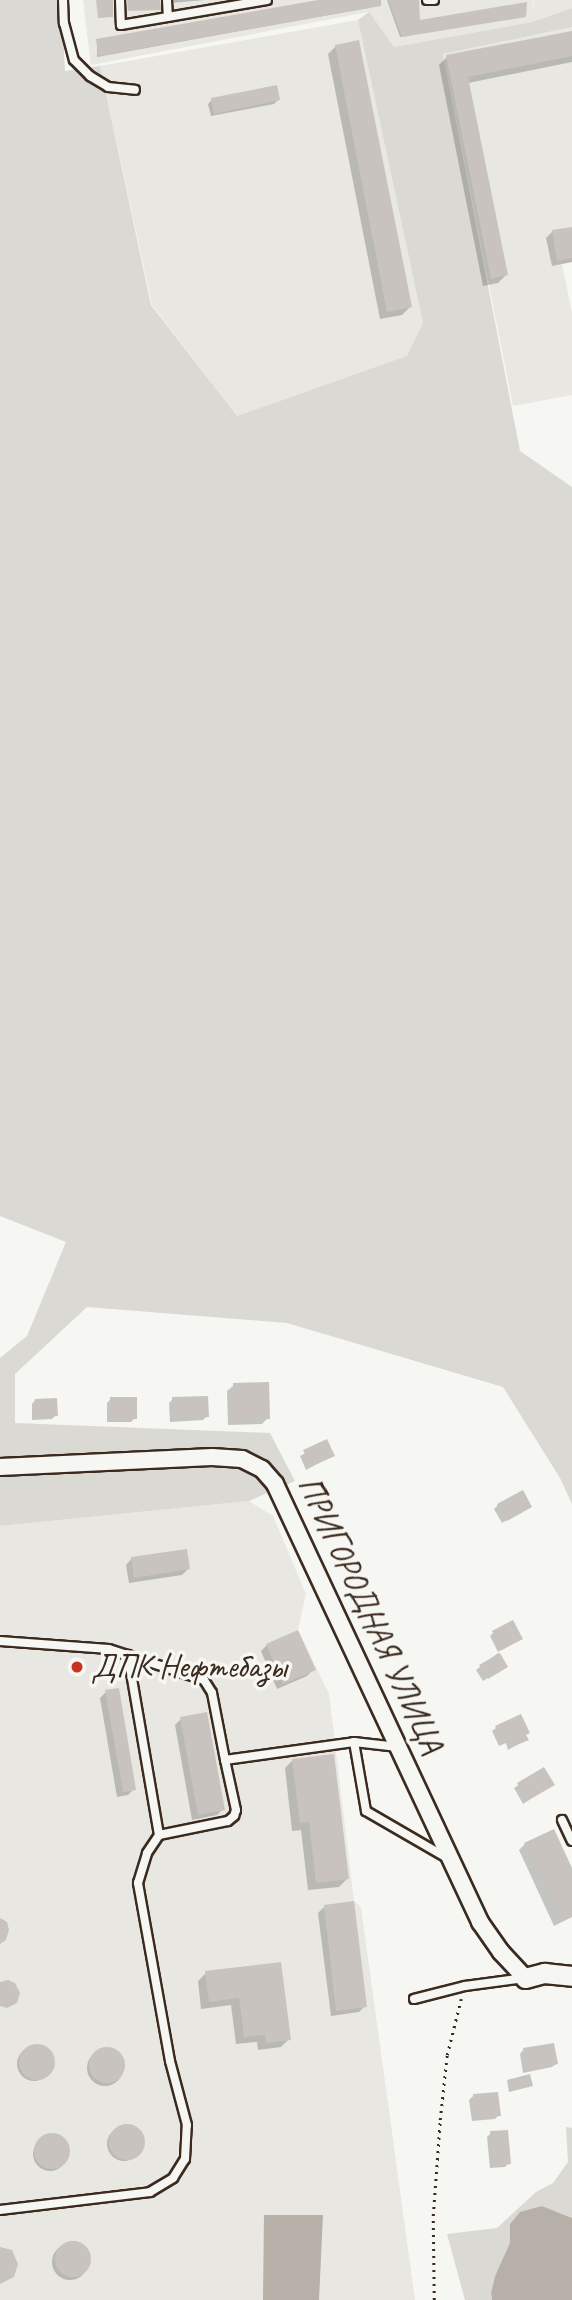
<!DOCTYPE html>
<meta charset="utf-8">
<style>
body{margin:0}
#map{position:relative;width:572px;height:2300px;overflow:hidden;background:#f6f6f2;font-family:Caveat,sans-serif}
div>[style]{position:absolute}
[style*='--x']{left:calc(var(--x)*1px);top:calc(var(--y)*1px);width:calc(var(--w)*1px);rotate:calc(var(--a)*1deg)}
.built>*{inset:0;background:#e8e7e2}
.green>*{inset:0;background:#dad9d3}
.water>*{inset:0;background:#b6b0a9}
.shadow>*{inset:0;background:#0003}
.round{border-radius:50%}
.building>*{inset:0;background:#c8c3be}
.path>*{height:2.5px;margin-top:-1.25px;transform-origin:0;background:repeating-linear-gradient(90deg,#3b2a1e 0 2px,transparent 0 7px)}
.roads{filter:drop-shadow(2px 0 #3b2a1e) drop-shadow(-2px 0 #3b2a1e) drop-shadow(0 2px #3b2a1e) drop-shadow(0 -2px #3b2a1e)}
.service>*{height:8px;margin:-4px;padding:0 4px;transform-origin:4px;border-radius:4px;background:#f6f6f2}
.minor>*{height:16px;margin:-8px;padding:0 8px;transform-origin:8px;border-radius:8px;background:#f6f6f2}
.tertiary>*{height:19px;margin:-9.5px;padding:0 9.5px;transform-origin:9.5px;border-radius:9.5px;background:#f6f6f2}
.dots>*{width:19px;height:19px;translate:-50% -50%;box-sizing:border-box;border:4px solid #f6f6f2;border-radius:50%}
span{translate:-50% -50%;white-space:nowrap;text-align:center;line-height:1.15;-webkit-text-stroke:7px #f6f6f2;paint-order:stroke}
.street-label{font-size:33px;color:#3b2a1e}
.poi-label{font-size:33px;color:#3b2a1e}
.left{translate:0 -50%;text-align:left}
</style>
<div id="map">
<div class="built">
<div style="clip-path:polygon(83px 0,533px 0,533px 9px,534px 0,572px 0,572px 8px,532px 22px,394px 47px,368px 12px,91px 65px)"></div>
<div style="clip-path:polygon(358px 20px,423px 323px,408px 356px,237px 416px,152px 305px,100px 66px)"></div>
<div style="clip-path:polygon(572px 27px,572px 262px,562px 264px,572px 313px,572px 395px,513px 406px,443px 54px)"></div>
<div style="clip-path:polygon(249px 1501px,273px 1516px,306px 1594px,298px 1630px,329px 1694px,354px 1901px,361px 1907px,415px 2300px,0 2300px,0 1526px)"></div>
</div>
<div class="green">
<div style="clip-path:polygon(0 0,61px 0,65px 71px,100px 66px,151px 305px,237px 416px,407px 356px,423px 323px,358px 20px,369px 12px,394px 47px,532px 22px,572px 8px,572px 27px,443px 54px,520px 451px,572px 487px,572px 1504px,560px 1478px,503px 1387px,287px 1323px,87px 1307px,15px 1374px,15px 1423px,270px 1433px,295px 1481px,249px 1501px,0 1526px,0 1358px,27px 1336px,66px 1242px,0 1216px)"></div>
<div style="clip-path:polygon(566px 2127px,572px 2128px,572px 2218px,542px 2206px,510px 2224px,511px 2243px,495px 2276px,491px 2293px,492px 2300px,465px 2300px,447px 2234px,497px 2228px,536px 2192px,553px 2183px,568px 2162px)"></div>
</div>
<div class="water">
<div style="clip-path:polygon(542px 2206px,572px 2218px,572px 2300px,492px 2300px,491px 2293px,495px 2276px,510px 2243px,510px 2224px,520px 2212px)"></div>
<div style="clip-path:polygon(264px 2215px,323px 2215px,319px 2300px,263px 2300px)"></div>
</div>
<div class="shadow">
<div style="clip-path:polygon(171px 0,205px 0,171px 3px)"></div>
<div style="clip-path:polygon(328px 0,379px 0,377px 6px,97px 57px,97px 40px)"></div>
<div style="clip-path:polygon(387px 0,417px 0,418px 22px,524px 16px,400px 37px)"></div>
<div style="clip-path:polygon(572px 32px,572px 62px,468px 83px,506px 275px,498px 283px,483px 286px,439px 65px,447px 57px)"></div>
<div style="clip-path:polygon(336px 46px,410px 307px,402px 315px,380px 319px,328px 54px)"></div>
<div style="clip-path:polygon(212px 100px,278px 100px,274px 104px,211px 116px,208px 104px)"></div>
<div style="clip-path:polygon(572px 228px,572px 262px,552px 266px,546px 238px,552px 232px)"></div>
<div style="clip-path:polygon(234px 1385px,268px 1418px,262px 1424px,228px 1425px,227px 1391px)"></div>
<div style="clip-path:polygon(111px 1399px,135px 1418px,131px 1422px,107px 1422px,107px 1403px)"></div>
<div style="clip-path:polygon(173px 1399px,207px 1416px,203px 1420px,170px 1422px,169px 1403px)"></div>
<div style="clip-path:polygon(35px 1400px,56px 1415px,52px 1419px,32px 1420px,32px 1404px)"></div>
<div style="clip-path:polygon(326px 1442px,332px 1456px,306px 1470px,300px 1456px)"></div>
<div style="clip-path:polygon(498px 1505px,530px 1507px,502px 1523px,494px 1509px)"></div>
<div style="clip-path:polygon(132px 1558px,188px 1569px,182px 1575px,129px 1583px,126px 1565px)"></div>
<div style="clip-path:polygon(493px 1633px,521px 1639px,498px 1652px,490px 1636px)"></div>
<div style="clip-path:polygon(267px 1645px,313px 1670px,307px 1676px,277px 1689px,261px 1651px)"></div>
<div style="clip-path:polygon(498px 1653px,506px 1666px,483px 1681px,476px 1670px)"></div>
<div style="clip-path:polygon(106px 1692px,134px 1789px,128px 1795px,117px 1797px,100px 1698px)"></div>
<div style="clip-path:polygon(181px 1719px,223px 1809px,217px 1815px,192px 1820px,175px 1725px)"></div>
<div style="clip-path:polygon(496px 1728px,527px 1739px,508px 1750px,506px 1743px,499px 1746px,492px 1731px)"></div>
<div style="clip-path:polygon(293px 1760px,347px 1879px,339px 1887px,308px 1890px,301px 1830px,292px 1831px,285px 1768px)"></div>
<div style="clip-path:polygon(543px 1769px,552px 1785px,523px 1804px,514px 1788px)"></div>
<div style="clip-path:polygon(525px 1844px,572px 1872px,572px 1917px,554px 1926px,519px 1850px)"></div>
<div style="clip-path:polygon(324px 1907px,365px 2006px,359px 2012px,331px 2016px,318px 1913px)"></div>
<div style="clip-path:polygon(280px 1964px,289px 2039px,281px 2047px,258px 2050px,257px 2042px,236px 2044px,231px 2005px,201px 2009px,198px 1981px,206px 1973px)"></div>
<div class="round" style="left:17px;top:2047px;width:34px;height:34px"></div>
<div style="clip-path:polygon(523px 2050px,556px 2064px,552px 2067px,523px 2073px,520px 2054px)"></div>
<div class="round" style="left:87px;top:2050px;width:36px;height:36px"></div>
<div style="clip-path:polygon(473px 2096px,499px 2115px,495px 2119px,472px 2121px,469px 2100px)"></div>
<div class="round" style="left:107px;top:2127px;width:34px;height:34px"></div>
<div style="clip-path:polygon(491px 2133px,509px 2163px,505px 2167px,490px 2168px,487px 2137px)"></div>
<div class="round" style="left:33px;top:2137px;width:34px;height:34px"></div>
<div class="round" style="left:52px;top:2244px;width:36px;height:36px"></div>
</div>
<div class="building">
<div style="clip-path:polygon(96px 0,113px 0,113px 17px,98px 18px)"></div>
<div style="clip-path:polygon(127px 0,160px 0,161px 10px,128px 11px)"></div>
<div style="clip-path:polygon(318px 0,381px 0,381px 6px,98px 56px,96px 39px)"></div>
<div style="clip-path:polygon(388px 0,419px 0,420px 20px,527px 2px,526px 17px,402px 37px)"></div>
<div style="clip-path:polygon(572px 31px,572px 56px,468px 77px,508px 275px,491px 279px,446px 55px)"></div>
<div style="clip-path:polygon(359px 40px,412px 307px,387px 312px,335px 45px)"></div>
<div style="clip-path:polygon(277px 85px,280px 100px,214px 114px,211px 98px)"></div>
<div style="clip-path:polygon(572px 227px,572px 258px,557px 261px,552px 230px)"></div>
<div style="clip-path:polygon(269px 1382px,270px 1419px,234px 1419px,233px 1383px)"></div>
<div style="clip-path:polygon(208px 1396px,209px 1417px,173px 1419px,172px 1397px)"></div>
<div style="clip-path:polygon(110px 1397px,137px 1397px,137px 1419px,110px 1419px)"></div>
<div style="clip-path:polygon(57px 1398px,58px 1416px,36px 1417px,35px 1399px)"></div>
<div style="clip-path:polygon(327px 1439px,335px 1456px,310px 1467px,303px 1450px)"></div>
<div style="clip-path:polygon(523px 1490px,532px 1507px,507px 1521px,497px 1504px)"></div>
<div style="clip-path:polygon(187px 1549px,190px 1569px,134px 1578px,131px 1557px)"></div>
<div style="clip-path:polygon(513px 1620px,523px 1639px,502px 1650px,492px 1631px)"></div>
<div style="clip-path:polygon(298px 1630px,316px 1670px,283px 1684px,266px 1644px)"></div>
<div style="clip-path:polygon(500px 1653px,508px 1667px,488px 1679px,479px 1665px)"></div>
<div style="clip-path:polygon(119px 1688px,136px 1790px,123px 1792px,105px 1690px)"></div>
<div style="clip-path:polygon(207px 1712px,225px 1810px,198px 1815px,180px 1717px)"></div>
<div style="clip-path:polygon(521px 1714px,530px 1733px,526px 1735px,529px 1740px,512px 1747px,510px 1741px,503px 1744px,495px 1726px)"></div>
<div style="clip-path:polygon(334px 1754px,349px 1879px,316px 1883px,309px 1822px,300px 1823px,292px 1759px)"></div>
<div style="clip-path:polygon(544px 1767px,555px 1785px,527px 1801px,517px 1783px)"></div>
<div style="clip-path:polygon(554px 1829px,572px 1868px,572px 1916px,561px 1921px,524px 1843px)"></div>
<div style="clip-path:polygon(354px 1901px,367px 2007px,336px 2011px,324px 1905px)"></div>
<div style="clip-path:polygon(0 1918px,7px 1922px,9px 1930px,6px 1940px,0 1944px)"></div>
<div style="clip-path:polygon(281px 1962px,291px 2040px,266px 2043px,265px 2035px,244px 2037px,239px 1998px,209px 2002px,205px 1971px)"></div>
<div style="clip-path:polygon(8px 1980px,15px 1983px,20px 1993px,17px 2003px,7px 2008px,0 2006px,0 1982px)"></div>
<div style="clip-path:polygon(554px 2043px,558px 2064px,527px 2070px,523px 2048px)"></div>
<div class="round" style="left:19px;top:2044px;width:36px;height:36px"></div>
<div class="round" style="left:89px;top:2047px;width:36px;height:36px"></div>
<div style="clip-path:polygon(530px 2074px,533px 2086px,509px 2092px,507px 2080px)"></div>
<div style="clip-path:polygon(498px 2092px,501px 2116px,475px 2118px,473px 2094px)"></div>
<div class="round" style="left:109px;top:2124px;width:36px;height:36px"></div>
<div style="clip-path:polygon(508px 2130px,511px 2164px,493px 2165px,490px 2131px)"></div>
<div class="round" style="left:34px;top:2133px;width:36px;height:36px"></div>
<div class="round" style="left:55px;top:2241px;width:36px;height:36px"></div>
<div style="clip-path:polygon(0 2247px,12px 2250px,18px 2264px,14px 2277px,0 2284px)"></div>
</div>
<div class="path">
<div style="--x:434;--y:2300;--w:84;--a:-90.7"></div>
<div style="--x:433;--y:2216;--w:96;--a:-85.8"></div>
<div style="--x:440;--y:2120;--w:65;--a:-83.9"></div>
<div style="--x:447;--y:2055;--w:58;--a:-76"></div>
</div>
<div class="roads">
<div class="service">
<div style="--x:63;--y:0;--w:23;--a:88"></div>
<div style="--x:64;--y:23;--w:38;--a:75"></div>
<div style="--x:74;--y:60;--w:23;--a:45"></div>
<div style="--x:90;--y:76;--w:21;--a:31"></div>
<div style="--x:108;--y:87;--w:27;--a:6"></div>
<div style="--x:120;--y:0;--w:25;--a:88"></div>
<div style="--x:121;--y:25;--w:148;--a:-9.7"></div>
<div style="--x:167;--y:0;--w:17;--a:87"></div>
<div style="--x:427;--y:0;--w:7;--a:0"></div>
<div style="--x:0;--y:1641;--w:109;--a:4.2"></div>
<div style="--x:109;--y:1649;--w:100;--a:18.1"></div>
<div style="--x:204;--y:1680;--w:15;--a:58"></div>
<div style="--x:212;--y:1693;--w:68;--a:79"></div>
<div style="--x:225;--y:1760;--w:130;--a:-7.9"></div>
<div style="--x:354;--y:1742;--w:44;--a:6.5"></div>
<div style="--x:354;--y:1742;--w:70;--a:80.1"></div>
<div style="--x:366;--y:1811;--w:94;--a:30.1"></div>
<div style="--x:562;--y:1820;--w:23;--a:65"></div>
<div style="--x:159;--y:1835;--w:70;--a:-11.5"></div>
<div style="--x:228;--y:1821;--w:8;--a:-40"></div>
<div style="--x:234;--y:1816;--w:6;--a:-72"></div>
<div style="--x:236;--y:1810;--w:51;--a:-102.4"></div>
<div style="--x:414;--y:1999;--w:53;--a:-14.3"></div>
<div style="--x:465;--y:1986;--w:60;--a:-7.7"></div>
<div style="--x:0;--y:2210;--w:151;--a:-6.8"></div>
<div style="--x:150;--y:2192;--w:27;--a:-31"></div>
<div style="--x:173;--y:2178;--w:22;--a:-58"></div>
<div style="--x:185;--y:2159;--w:34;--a:-87"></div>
<div style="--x:187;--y:2125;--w:66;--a:-104.9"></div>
<div style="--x:170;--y:2061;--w:181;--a:-100.2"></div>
<div style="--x:138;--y:1883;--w:31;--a:-73"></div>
<div style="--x:147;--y:1853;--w:22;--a:-56"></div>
<div style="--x:159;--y:1835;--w:183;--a:-99.8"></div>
</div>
<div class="minor">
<div style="--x:0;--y:1467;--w:212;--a:-2.7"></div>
<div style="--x:212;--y:1457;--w:30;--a:4"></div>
<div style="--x:242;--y:1459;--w:22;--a:27"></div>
<div style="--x:262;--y:1469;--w:20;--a:49"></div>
<div style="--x:275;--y:1484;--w:484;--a:64.9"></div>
<div style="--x:480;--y:1922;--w:37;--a:55"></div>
<div style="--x:501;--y:1952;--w:35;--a:47"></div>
</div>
<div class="tertiary">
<div style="--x:525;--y:1978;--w:20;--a:-15"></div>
<div style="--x:544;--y:1973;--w:28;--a:6"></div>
</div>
</div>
<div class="dots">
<div style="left:77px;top:1667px;background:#c8321e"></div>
</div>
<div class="street-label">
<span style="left:370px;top:1615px;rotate:65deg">ПРИГОРОДНАЯ УЛИЦА</span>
</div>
<div class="poi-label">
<span class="left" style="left:91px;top:1667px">ДПК Нефтебазы</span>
</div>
</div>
